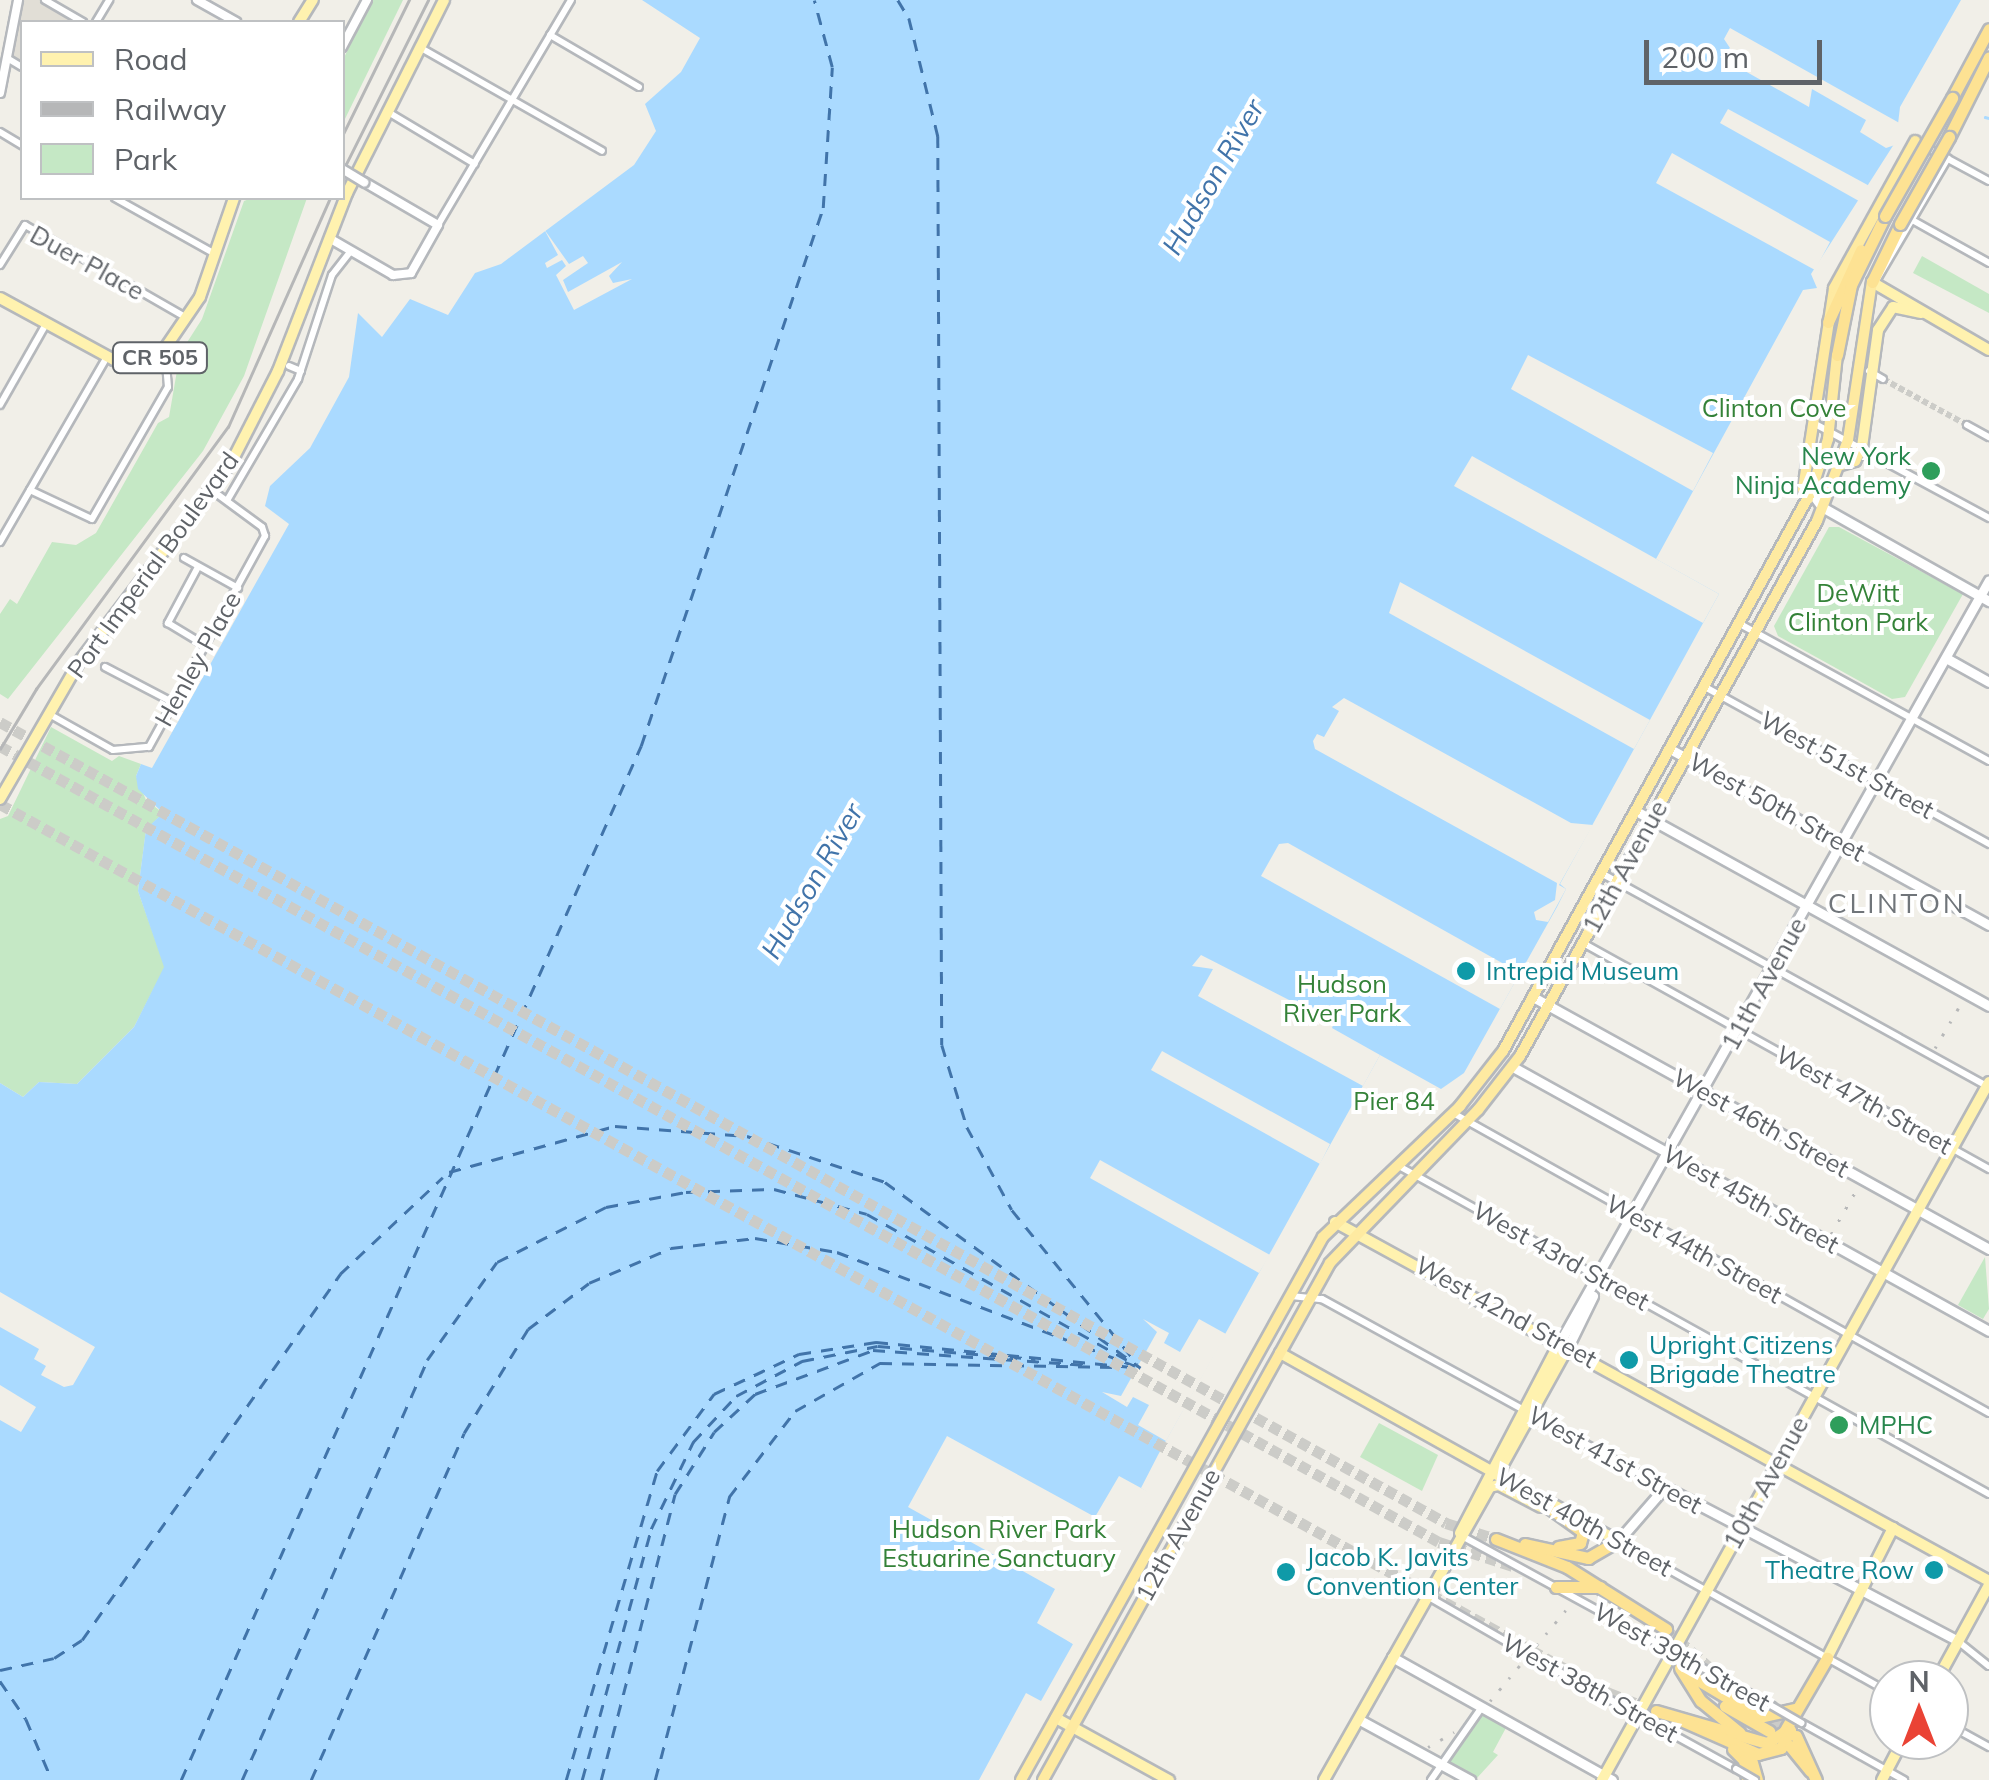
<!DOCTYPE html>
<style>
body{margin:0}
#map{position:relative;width:1989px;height:1780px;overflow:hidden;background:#f1efe8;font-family:Mulish,sans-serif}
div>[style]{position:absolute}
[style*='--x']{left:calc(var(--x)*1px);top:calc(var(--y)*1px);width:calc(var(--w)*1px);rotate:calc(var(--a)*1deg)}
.education>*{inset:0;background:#e1ded6}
.green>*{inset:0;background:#c5e8c5}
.water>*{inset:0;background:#aadaff}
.pier>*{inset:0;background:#f1efe8}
.stream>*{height:2.5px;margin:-1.25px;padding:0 1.25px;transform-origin:1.25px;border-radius:1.25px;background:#aadaff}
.ferry>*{height:2.5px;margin-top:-1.25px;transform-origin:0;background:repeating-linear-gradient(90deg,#4174aa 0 12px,transparent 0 22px)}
.minor-tunnel>*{height:6px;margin-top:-3px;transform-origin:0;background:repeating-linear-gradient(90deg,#ccccc8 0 6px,transparent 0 9px)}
.motorway-tunnel>*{height:11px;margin-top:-5.5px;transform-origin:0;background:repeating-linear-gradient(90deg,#ccccc8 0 11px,transparent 0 16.5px)}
.roads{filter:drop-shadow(2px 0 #b5b8bc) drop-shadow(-2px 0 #b5b8bc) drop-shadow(0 2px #b5b8bc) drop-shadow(0 -2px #b5b8bc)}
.minor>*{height:6px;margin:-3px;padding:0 3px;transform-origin:3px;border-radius:3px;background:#fff}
.tertiary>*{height:8px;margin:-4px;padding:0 4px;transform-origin:4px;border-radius:4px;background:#fff}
.secondary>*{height:9px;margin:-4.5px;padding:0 4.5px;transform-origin:4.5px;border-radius:4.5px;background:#fff}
.primary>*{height:10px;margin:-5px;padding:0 5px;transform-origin:5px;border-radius:5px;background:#fff2af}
.trunk>*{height:10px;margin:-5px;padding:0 5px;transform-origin:5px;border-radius:5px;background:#feeaa1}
.motorway>*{height:11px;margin:-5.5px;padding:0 5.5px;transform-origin:5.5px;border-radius:5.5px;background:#fde293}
.tram>*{height:2.5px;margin:-1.25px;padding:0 1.25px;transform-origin:1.25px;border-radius:1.25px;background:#b6b7b8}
.rail>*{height:2.5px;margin-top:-1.25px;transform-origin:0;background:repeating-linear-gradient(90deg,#b6b7b8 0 2.5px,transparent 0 14.5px)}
.bridges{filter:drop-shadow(2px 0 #b5b8bc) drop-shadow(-2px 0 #b5b8bc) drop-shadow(0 2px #b5b8bc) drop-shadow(0 -2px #b5b8bc)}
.minor-bridge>*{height:6px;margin:-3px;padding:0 3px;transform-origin:3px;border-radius:3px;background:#fff}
.tertiary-bridge>*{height:8px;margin:-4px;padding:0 4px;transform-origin:4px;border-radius:4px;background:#fff}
.motorway-bridge>*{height:11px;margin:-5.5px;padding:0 5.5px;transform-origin:5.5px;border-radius:5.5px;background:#fde293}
.dots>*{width:28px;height:28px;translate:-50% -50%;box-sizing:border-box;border:5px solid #fff;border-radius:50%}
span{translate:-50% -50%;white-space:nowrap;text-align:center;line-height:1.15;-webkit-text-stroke:8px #fff;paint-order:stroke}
.shield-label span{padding:2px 8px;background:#fff;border:2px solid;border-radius:8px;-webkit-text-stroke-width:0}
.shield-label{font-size:22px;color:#5f6368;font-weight:700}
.street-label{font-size:25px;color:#5f6368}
.park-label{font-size:25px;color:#348238}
.leisure-label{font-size:25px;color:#27864d}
.right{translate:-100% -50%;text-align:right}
.left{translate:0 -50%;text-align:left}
.culture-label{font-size:25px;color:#0d838f}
.water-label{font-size:28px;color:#4174aa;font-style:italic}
.neighbourhood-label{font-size:28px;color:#70757a;letter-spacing:2.5px}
.legend{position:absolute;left:20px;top:20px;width:325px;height:180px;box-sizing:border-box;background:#fff;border:2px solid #bfc1c3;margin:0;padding:12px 18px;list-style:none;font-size:30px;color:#5f6368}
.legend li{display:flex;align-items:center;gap:20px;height:50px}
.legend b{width:50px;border:2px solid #bfc1c3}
.north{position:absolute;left:1869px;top:1660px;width:100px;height:100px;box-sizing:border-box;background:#fff;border:2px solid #bfc1c3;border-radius:50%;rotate:0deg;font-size:28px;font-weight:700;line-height:40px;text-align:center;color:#5f6368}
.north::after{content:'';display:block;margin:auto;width:35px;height:45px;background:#ea4335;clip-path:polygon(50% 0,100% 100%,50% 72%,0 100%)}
.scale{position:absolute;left:1644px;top:40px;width:178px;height:45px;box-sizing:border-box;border:5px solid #5f6368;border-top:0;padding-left:12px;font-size:30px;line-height:35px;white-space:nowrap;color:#5f6368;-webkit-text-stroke:8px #fff;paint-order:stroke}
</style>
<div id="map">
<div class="education">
<div style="clip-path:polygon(22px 0,41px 0,78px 22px,22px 22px,22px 67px,9px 59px)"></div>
</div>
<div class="green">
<div style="clip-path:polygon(371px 0,403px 0,343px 123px,343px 60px)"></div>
<div style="clip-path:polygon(252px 198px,307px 198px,244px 376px,203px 451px,8px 699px,0 694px,0 614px,10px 599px,17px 604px,52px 542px,76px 545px,96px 533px,158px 423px,169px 417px,179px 359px,192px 348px,186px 344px,202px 319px,244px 201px)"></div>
<div style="clip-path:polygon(1922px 256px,1989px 294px,1989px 313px,1913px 273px)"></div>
<div style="clip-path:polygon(1829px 527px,1839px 527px,1963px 594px,1905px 697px,1892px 699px,1778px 636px,1774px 626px)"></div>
<div style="clip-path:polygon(51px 727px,112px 761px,119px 756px,141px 764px,136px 776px,146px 800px,163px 813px,146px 830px,138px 891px,165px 967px,134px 1027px,77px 1084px,39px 1082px,23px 1097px,0 1083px,0 819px,8px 816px)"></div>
<div style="clip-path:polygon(1985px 1257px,1989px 1309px,1983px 1319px,1958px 1305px)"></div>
<div style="clip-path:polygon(1379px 1423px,1438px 1455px,1422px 1491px,1360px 1457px)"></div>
<div style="clip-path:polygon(1482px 1715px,1507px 1726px,1493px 1752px,1498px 1755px,1477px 1778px,1449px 1762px)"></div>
</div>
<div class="water">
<div style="clip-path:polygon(642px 0,1961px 0,1900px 107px,1896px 141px,1811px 274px,1817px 288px,1803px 290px,1656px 559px,1719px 594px,1560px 884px,1566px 889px,1557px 907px,1464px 1073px,1441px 1089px,1380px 1055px,1158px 1455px,1141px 1488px,1147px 1492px,1067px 1640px,1073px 1644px,1041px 1701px,1026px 1693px,979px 1780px,0 1780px,0 1420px,21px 1432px,36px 1407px,0 1385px,0 1327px,39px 1349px,34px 1359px,46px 1366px,41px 1375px,64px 1387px,73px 1385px,95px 1347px,0 1292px,0 1083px,23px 1097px,39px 1082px,77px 1084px,134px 1027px,164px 967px,138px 891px,146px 829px,163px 813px,138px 789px,136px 776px,141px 764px,152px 768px,289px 524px,265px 506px,270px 486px,310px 448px,349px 377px,358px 313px,382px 337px,410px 299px,448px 315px,475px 273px,501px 264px,634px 165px,656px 131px,645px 104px,681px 72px,700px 38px)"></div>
</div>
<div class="pier">
<div style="clip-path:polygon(1730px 28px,1903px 125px,1901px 143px,1886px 148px,1860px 132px,1866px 120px,1812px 89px,1809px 107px,1720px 57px,1730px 48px,1724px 39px)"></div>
<div style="clip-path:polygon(1728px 109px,1875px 189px,1866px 205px,1720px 123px)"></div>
<div style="clip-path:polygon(1672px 153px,1830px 242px,1815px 270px,1656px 183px)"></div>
<div style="clip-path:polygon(544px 229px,569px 264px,583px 256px,588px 263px,563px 280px,568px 292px,622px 262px,609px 276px,613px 283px,632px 279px,574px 310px,556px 275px,566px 266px,562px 260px,547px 268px,545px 263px,558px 255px)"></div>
<div style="clip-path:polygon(1528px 355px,1713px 453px,1693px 491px,1511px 389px)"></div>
<div style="clip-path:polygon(1472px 456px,1719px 594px,1703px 623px,1454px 486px)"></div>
<div style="clip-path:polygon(1400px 582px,1650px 720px,1634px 749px,1389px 613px)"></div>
<div style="clip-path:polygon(1344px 698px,1571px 823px,1593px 825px,1559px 885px,1566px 889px,1548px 922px,1536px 920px,1534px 912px,1555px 900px,1557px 883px,1315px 749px,1313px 741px,1317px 734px,1324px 737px,1339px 711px,1332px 707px)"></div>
<div style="clip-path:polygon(1288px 843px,1520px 973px,1500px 1009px,1261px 876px,1279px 844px)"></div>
<div style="clip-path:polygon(1201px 955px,1334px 1023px,1332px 1028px,1380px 1055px,1363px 1086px,1198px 996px,1213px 969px,1192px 966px)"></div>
<div style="clip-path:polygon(1162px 1051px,1330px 1144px,1320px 1164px,1151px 1070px)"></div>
<div style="clip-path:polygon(1100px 1160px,1270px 1255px,1259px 1273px,1090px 1178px)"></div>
<div style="clip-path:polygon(1143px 1319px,1169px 1333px,1164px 1343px,1180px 1352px,1199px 1319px,1226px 1334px,1166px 1441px,1138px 1425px,1149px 1405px,1133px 1397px,1127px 1407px,1102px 1392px,1121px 1396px,1157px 1332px)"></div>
<div style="clip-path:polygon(947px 1436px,1095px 1517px,1119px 1476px,1152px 1494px,1073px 1644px,1037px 1623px,1055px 1589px,908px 1507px)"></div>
</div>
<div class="stream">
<div style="--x:1985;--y:117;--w:4;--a:14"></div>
</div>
<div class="ferry">
<div style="--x:898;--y:0;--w:21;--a:59"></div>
<div style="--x:909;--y:18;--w:122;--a:76.2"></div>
<div style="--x:938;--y:136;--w:909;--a:89.75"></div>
<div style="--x:942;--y:1045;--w:86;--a:73"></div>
<div style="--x:967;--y:1127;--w:94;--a:61.5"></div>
<div style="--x:1012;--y:1210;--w:198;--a:50.8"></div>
<div style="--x:449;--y:1172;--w:172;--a:-15.5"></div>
<div style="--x:615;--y:1126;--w:132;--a:4.3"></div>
<div style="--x:747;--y:1136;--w:145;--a:18.4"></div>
<div style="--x:885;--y:1182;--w:316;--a:36"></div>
<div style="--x:0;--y:1670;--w:55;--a:-12.5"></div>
<div style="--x:54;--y:1658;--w:33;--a:-33"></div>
<div style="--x:82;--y:1640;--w:448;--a:-54.8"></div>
<div style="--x:340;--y:1274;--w:141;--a:-43.3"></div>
<div style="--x:0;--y:1681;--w:46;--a:55.6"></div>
<div style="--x:26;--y:1719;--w:66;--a:66.9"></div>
<div style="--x:181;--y:1780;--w:1132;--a:-66.02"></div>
<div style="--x:641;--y:746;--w:568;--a:-71.31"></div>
<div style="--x:823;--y:208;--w:141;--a:-86.3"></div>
<div style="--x:832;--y:67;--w:69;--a:-105"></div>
<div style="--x:242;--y:1780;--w:459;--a:-66.2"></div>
<div style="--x:427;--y:1360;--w:120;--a:-54.5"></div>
<div style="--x:497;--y:1262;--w:122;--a:-26.8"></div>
<div style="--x:606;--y:1207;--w:81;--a:-10.6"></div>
<div style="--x:686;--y:1192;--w:88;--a:-2"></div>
<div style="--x:774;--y:1189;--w:96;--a:15"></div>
<div style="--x:867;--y:1214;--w:298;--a:29.3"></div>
<div style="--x:311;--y:1780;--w:379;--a:-66.2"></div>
<div style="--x:464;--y:1433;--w:122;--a:-58.4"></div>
<div style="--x:528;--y:1329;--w:76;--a:-37"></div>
<div style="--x:589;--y:1283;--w:89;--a:-23.1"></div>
<div style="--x:671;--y:1248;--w:85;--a:-6.8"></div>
<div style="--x:755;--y:1238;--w:83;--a:9.7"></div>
<div style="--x:837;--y:1252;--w:319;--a:20.9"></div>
<div style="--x:566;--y:1780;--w:322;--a:-73.6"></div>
<div style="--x:657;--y:1471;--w:96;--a:-53.5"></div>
<div style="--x:714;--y:1394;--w:94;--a:-25.2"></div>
<div style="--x:799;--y:1354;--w:78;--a:-8.9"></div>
<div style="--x:876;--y:1342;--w:265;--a:5.6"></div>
<div style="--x:582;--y:1780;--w:260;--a:-74.6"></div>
<div style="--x:651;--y:1529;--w:97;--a:-64.2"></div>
<div style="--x:693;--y:1442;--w:63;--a:-46.9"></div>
<div style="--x:736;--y:1396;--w:75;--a:-27.9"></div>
<div style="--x:802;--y:1361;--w:77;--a:-11.2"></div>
<div style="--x:878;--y:1346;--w:158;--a:4.7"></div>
<div style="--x:601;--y:1780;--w:295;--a:-75.5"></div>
<div style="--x:675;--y:1494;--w:73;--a:-57.8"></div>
<div style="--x:714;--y:1432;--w:56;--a:-42.8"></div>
<div style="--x:755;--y:1394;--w:126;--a:-20.4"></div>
<div style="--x:873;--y:1350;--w:218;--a:4"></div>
<div style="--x:655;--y:1780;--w:293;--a:-75.3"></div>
<div style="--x:729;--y:1497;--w:108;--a:-52.5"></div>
<div style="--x:795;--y:1411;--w:98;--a:-29.5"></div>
<div style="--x:880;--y:1363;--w:235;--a:1"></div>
</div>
<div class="minor-tunnel">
<div style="--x:1883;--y:379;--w:96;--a:28.7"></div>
</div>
<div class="motorway-tunnel">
<div style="--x:0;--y:722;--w:1653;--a:28.98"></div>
<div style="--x:1446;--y:1523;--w:52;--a:17.7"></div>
<div style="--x:0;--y:746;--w:1644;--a:28.95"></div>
<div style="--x:1439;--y:1542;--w:81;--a:18"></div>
<div style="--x:0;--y:804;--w:1838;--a:28.92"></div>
<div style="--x:1609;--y:1693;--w:50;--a:21"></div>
<div style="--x:1666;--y:1629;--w:69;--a:41.5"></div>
<div style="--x:1733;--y:1686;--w:77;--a:38.7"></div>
</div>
<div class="roads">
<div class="minor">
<div style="--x:45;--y:0;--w:44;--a:30.1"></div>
<div style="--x:96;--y:22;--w:26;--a:-59"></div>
<div style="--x:550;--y:35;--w:103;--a:30.3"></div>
<div style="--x:421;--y:48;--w:208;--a:29.6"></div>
<div style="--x:7;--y:58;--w:17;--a:31"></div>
<div style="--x:388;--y:112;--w:101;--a:30.9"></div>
<div style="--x:0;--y:132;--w:26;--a:31"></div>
<div style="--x:1924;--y:146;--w:74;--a:28.3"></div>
<div style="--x:115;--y:198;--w:115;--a:29.2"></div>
<div style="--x:1914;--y:221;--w:86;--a:29.2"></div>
<div style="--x:438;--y:225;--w:261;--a:-59.4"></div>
<div style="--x:0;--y:265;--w:47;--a:-58"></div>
<div style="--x:25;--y:225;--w:187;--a:29.9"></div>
<div style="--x:1877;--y:279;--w:140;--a:-59.6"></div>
<div style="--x:289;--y:366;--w:13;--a:23"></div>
<div style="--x:1869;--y:371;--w:16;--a:30"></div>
<div style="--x:0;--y:405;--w:93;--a:-60.4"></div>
<div style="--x:1817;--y:425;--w:196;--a:28.4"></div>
<div style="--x:1967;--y:425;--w:25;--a:29"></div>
<div style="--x:30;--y:490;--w:68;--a:25.1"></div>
<div style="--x:92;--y:519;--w:152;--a:-60.1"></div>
<div style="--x:168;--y:387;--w:32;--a:-95"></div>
<div style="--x:228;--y:499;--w:139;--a:-59.7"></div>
<div style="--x:298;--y:379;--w:109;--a:-71.9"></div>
<div style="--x:332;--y:275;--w:31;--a:-52"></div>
<div style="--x:0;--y:542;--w:214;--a:-60"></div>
<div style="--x:184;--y:558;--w:62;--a:29.1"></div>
<div style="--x:198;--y:567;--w:64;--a:118.2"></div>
<div style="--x:168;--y:623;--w:44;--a:31.2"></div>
<div style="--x:1740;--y:624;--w:284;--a:28.8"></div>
<div style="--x:105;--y:667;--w:78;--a:27.6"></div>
<div style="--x:1705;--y:687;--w:325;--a:28.9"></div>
<div style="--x:49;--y:714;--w:73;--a:29.4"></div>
<div style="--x:113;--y:750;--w:36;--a:-5"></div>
<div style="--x:149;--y:747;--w:241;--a:-61.2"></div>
<div style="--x:265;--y:536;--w:9;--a:-108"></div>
<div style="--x:262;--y:527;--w:61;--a:-143.7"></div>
<div style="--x:1601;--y:873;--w:442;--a:28.9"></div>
<div style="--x:1583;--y:943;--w:465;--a:29.1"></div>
<div style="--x:1453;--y:1113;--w:614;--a:29.24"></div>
<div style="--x:1397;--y:1165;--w:677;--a:29.06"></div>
<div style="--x:1291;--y:1296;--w:31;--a:6"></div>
<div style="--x:1322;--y:1299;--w:390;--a:28.8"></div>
<div style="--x:1462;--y:1536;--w:354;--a:28.7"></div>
<div style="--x:1619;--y:1542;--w:309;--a:29.1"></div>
<div style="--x:1427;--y:1596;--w:106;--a:29.9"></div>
<div style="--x:1959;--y:1642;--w:38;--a:39"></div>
<div style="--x:1545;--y:1664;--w:218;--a:28.8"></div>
<div style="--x:1802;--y:1723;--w:117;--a:29.2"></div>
<div style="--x:1949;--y:1725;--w:46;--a:28.8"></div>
<div style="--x:1431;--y:1780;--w:89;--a:-55.1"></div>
</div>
<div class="tertiary">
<div style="--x:197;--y:0;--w:45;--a:29.4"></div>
<div style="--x:342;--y:47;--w:53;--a:-62"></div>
<div style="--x:0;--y:93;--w:95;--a:-79"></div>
<div style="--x:329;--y:238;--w:74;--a:30"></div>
<div style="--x:393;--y:275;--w:18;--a:-6"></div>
<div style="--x:411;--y:273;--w:55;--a:-60.6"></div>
<div style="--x:438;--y:225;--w:86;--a:-149.8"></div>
</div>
<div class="secondary">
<div style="--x:1811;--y:492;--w:19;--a:54"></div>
<div style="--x:1822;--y:507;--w:192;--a:29.4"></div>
<div style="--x:1946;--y:658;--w:49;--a:29.2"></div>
<div style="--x:1670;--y:749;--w:364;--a:28.9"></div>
<div style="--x:1636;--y:811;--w:403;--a:28.9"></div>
<div style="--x:1533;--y:997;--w:521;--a:28.93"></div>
<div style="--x:1513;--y:1067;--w:544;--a:29.01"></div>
<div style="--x:1560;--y:1342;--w:874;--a:-60.62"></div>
<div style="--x:1568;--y:1347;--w:57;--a:-63.9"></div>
<div style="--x:1618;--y:1541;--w:72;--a:-49"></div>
<div style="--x:1665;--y:1487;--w:331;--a:27.7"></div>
<div style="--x:1392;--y:1657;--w:252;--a:29.2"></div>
<div style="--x:1358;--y:1719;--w:128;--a:28.6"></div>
</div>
<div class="primary">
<div style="--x:299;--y:22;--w:26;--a:-58"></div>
<div style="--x:1872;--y:282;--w:135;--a:30.2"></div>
<div style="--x:0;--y:298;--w:130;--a:28.5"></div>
<div style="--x:114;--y:360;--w:15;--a:20"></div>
<div style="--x:128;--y:365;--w:29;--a:-10"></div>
<div style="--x:157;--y:360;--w:76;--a:-55.7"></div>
<div style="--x:200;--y:297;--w:105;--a:-71"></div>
<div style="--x:1862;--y:447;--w:118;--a:-82.2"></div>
<div style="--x:1878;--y:330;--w:27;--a:-57"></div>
<div style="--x:1893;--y:307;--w:29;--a:12"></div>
<div style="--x:0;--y:799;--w:158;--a:-60"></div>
<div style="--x:79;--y:662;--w:253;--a:-52.7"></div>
<div style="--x:232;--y:461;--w:101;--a:-62.9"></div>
<div style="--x:278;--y:371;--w:191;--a:-68.8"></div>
<div style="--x:347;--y:193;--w:216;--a:-63.3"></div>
<div style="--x:1335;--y:1222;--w:746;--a:28.76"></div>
<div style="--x:1280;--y:1353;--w:278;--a:29.2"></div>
<div style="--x:1497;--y:1475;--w:146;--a:-61"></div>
<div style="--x:1547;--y:1501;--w:81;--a:29.4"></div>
<div style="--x:1460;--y:1533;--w:216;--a:-62.4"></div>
<div style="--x:1827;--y:1658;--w:146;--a:-63.1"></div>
<div style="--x:1937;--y:1680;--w:108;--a:-61.3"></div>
<div style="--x:1056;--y:1718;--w:129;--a:28.8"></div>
<div style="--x:1324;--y:1780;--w:337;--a:-60.5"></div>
<div style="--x:1490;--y:1487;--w:9;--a:-13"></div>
<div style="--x:1499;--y:1485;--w:47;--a:27.6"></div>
<div style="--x:1602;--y:1780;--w:798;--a:-60.99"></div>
<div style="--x:1882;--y:1780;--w:45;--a:-62.3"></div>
</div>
<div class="trunk">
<div style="--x:1841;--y:465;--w:15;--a:-16"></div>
<div style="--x:1855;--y:461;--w:16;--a:-63"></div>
<div style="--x:1808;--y:499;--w:11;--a:-117"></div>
<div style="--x:1803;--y:489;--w:203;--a:-81.2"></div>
<div style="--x:1834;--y:288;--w:168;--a:-61.1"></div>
<div style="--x:1021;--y:1780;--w:621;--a:-60.92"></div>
<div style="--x:1323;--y:1237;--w:190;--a:-43.7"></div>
<div style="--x:1460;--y:1106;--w:70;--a:-52"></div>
<div style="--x:1503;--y:1051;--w:638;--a:-61.15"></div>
<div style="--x:1811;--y:492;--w:56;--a:-72.2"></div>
<div style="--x:1828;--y:439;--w:84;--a:-83.9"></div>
<div style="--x:1043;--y:1780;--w:591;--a:-60.96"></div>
<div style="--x:1330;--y:1263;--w:213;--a:-46"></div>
<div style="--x:1478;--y:1110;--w:68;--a:-52.1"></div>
<div style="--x:1520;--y:1056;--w:612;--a:-60.96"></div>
<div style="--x:1817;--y:521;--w:87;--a:-69.1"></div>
<div style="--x:1848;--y:440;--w:160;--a:-81.4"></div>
</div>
<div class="motorway">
<div style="--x:1952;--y:98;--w:78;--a:-61.8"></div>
<div style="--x:1949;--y:137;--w:89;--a:-63.4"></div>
<div style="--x:1872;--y:282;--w:64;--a:-64.2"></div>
<div style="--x:1828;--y:322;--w:79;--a:-65.4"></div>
<div style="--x:1837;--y:355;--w:71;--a:-78.7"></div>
<div style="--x:1851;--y:285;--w:77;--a:-63.8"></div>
<div style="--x:1519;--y:1486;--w:79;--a:35.7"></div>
<div style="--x:1583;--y:1532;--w:11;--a:105"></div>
<div style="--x:1580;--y:1543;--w:22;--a:170"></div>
<div style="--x:1496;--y:1539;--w:76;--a:21.5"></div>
<div style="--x:1567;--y:1567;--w:117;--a:32.1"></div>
<div style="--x:1525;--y:1544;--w:65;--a:12.5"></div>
<div style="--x:1588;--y:1558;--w:34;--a:-30"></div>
<div style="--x:1556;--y:1587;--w:44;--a:0"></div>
<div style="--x:1680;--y:1668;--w:39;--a:58"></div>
<div style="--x:1701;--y:1701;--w:50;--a:39.4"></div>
<div style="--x:1683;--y:1671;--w:90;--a:30.9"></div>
<div style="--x:1760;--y:1717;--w:36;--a:-13"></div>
<div style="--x:1725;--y:1706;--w:51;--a:29.6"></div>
<div style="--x:1656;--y:1711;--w:116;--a:16.1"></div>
<div style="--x:1767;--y:1743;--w:20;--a:-33"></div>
<div style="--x:1784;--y:1732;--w:86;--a:-59.8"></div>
<div style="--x:1683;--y:1721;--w:82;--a:23.7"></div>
<div style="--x:1758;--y:1754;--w:24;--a:-15"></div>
<div style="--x:1781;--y:1748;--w:20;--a:-63"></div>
<div style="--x:1796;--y:1736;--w:48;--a:65.6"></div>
<div style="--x:1790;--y:1746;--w:32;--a:51"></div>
<div style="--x:1733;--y:1749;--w:16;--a:45"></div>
<div style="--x:1744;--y:1760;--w:20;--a:81"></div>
<div style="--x:1749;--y:1752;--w:29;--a:74"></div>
</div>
</div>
<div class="tram">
<div style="--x:342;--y:136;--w:152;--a:-63.8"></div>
<div style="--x:342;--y:172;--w:192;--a:-63.4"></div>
<div style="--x:0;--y:749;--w:70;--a:-59"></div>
<div style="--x:36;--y:689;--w:325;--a:-53.8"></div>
<div style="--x:228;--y:427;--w:251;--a:-66"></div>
</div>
<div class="rail">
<div style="--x:1935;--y:1048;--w:56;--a:-59.7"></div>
<div style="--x:1831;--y:1234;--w:54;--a:-60.1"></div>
<div style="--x:1490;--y:1701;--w:125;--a:-50.2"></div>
<div style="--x:1428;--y:1747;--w:30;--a:-30"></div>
</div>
<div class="bridges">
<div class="minor-bridge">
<div style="--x:1519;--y:1649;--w:30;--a:30"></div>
<div style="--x:1772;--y:1706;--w:34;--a:30"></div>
<div style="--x:1736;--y:1769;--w:22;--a:30"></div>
</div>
<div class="tertiary-bridge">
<div style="--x:342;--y:169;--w:26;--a:31"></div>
</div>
<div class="motorway-bridge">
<div style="--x:1885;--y:216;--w:136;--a:-60.4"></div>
<div style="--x:1900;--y:224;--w:100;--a:-60.6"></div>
</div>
</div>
<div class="dots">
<div style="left:1931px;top:471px;background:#2e9e5b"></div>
<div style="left:1466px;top:971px;background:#0f9aa8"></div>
<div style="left:1629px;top:1360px;background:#0f9aa8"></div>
<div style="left:1839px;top:1425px;background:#2e9e5b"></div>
<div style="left:1934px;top:1570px;background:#0f9aa8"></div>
<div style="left:1286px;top:1572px;background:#0f9aa8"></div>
</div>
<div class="shield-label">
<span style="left:160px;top:358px">CR 505</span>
</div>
<div class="street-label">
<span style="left:87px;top:263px;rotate:29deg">Duer Place</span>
<span style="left:153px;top:565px;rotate:-54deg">Port Imperial Boulevard</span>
<span style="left:198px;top:659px;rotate:-61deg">Henley Place</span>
<span style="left:1847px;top:765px;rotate:29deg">West 51st Street</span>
<span style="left:1777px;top:807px;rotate:29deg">West 50th Street</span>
<span style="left:1625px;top:867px;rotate:-61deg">12th Avenue</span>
<span style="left:1764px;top:984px;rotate:-61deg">11th Avenue</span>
<span style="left:1864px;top:1100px;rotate:29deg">West 47th Street</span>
<span style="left:1761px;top:1123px;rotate:29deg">West 46th Street</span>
<span style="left:1751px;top:1199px;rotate:29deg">West 45th Street</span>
<span style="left:1694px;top:1249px;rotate:29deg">West 44th Street</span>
<span style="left:1561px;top:1256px;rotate:29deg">West 43rd Street</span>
<span style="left:1506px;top:1312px;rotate:29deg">West 42nd Street</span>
<span style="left:1615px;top:1460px;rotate:29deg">West 41st Street</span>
<span style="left:1766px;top:1483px;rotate:-61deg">10th Avenue</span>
<span style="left:1584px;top:1522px;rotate:29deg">West 40th Street</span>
<span style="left:1178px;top:1535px;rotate:-61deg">12th Avenue</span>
<span style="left:1682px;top:1657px;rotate:29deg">West 39th Street</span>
<span style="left:1590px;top:1688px;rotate:29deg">West 38th Street</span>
</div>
<div class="park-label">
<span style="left:1774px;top:408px">Clinton Cove</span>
<span style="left:1858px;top:608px">DeWitt<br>Clinton Park</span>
<span style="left:1342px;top:999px">Hudson<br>River Park</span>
<span style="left:1394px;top:1101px">Pier 84</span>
<span style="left:999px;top:1544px">Hudson River Park<br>Estuarine Sanctuary</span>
</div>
<div class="leisure-label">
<span class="right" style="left:1911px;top:471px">New York<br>Ninja Academy</span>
<span class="left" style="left:1859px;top:1425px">MPHC</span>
</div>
<div class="culture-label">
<span class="left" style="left:1486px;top:971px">Intrepid Museum</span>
<span class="left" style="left:1649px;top:1360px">Upright Citizens<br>Brigade Theatre</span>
<span class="left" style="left:1306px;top:1572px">Jacob K. Javits<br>Convention Center</span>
<span class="right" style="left:1914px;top:1570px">Theatre Row</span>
</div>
<div class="water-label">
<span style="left:1213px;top:177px;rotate:-60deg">Hudson River</span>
<span style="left:812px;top:881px;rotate:-60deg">Hudson River</span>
</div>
<div class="neighbourhood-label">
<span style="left:1897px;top:903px">CLINTON</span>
</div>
<ul class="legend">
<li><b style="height:12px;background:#fff2af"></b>Road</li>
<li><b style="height:12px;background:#b6b7b8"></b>Railway</li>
<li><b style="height:28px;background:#c5e8c5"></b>Park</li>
</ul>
<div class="north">N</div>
<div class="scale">200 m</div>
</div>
